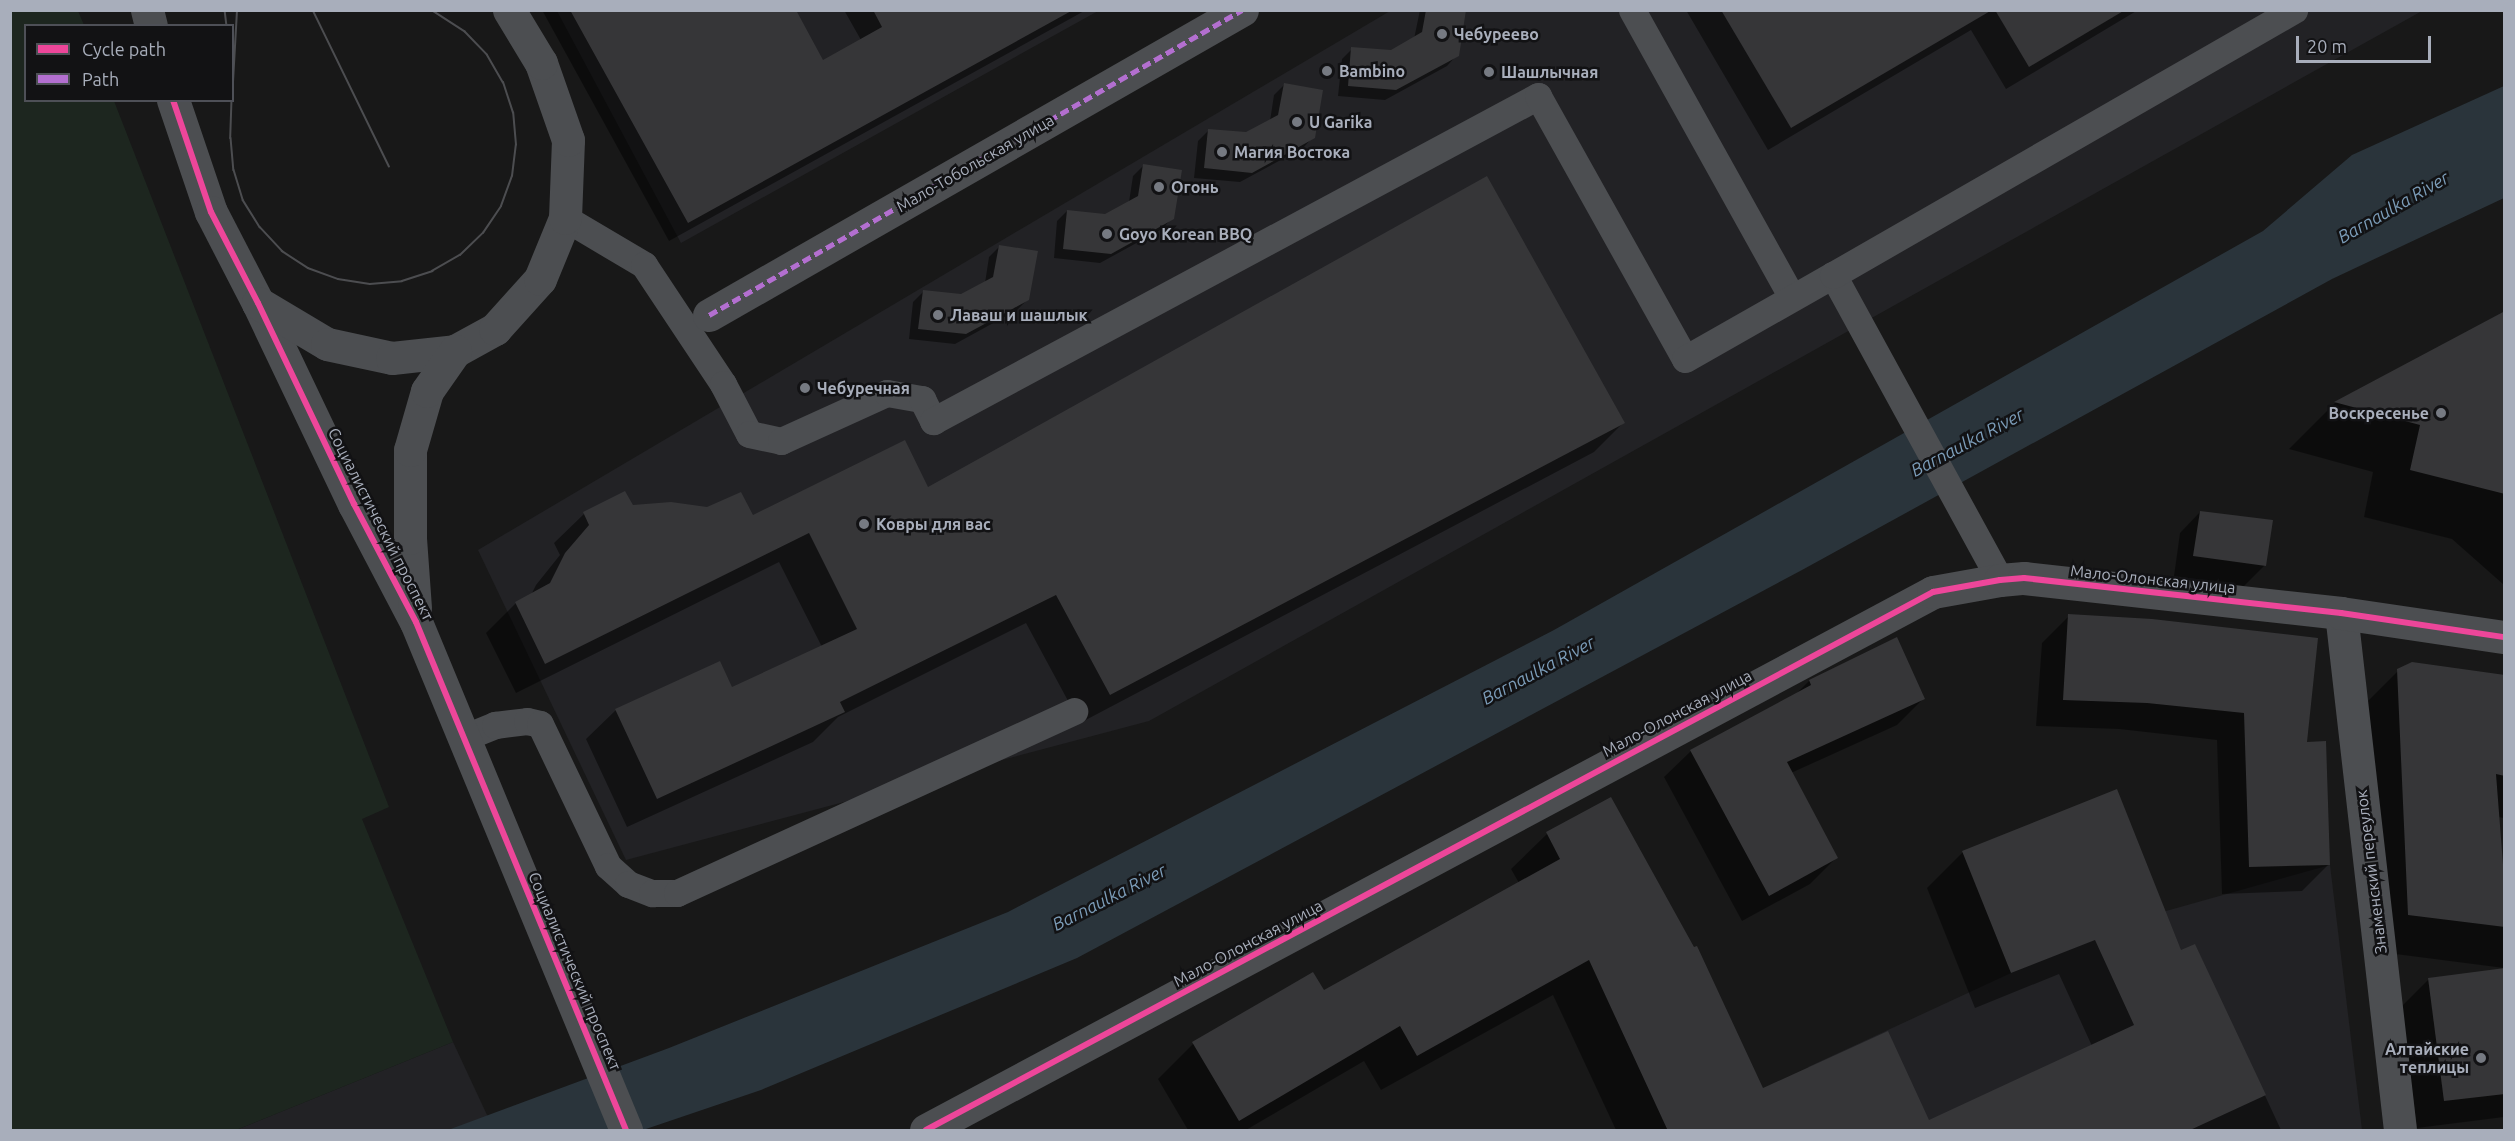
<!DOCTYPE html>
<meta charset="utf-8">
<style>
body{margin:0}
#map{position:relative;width:2515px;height:1141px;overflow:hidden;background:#181818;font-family:Ubuntu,sans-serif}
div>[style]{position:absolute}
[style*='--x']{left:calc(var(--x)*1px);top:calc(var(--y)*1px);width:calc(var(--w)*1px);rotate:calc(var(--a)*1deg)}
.built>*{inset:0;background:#222225}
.green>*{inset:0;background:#1d261f}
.water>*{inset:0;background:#2a343b}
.shadow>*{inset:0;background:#0007}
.building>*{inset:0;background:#363638}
.service>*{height:27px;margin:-13.5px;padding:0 13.5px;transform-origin:13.5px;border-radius:13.5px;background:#4c4e51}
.pedestrian>*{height:33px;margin:-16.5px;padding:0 16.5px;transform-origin:16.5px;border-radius:16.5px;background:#4c4e51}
.minor>*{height:33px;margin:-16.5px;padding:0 16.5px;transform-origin:16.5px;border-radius:16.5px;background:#4c4e51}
.tertiary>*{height:33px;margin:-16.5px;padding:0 16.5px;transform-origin:16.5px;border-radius:16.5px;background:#4c4e51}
.tram>*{height:1.5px;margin:-0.75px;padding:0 0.75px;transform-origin:0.75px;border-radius:0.75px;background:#4c4d50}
.quiet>*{height:4.5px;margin-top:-2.25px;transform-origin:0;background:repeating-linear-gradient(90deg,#b36fd0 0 9px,transparent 0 13.5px)}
.cycleway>*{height:6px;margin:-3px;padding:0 3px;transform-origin:3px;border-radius:3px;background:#ed469a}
.dots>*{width:16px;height:16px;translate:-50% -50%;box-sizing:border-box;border:3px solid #121214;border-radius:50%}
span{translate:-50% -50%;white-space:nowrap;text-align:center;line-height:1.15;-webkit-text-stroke:5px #121214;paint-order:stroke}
.poi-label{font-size:16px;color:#a8aebb;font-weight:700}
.left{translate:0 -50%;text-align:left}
.right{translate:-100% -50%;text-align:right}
.street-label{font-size:16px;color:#a8aebb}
.water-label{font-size:18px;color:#7c9db9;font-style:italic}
.frame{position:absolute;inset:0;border:12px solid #a8aebb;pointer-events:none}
.legend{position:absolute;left:24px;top:24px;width:210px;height:78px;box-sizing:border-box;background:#121214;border:2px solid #4e5057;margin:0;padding:8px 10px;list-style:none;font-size:18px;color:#a8aebb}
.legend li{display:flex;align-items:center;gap:12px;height:30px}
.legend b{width:30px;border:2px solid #4e5057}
.scale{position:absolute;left:2296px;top:36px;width:135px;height:27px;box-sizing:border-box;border:3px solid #a8aebb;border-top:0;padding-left:8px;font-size:18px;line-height:21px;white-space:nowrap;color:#a8aebb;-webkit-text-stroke:4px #121214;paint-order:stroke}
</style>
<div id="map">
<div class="built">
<div style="clip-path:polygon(557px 11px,1098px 11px,681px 243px)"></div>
<div style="clip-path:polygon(1390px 11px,2422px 11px,1149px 721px,626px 860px,478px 550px)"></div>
<div style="clip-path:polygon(2330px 865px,2362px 1130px,1838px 1130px,1808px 1067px,2011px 973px,2166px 911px)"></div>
<div style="clip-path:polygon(453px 1042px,494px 1130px,236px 1130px)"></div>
</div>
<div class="green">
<div style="clip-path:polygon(10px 11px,78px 11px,84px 25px,26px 26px,26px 100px,114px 101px,389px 807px,362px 819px,453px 1042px,236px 1130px,11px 1130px)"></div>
</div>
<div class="water">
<div style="clip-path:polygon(2504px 86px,2504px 198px,2332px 279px,1802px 570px,1077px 958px,761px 1090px,643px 1130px,448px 1130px,669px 1048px,1008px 912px,1554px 630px,2263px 231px,2352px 155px)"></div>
</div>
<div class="shadow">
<div style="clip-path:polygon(542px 10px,794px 10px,822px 62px,861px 40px,844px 10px,1086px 10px,669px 241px)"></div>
<div style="clip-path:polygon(1420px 10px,1465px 10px,1457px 55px,1447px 66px,1385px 100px,1338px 96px,1342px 59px,1352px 49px,1391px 52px,1414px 39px)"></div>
<div style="clip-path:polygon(1686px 10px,2138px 10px,2006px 89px,1971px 30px,1768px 150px)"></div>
<div style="clip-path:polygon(1284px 85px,1313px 137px,1303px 148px,1240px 182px,1194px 178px,1198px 141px,1208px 131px,1246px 134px,1270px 121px,1274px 95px)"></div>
<div style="clip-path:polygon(1143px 166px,1172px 218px,1162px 229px,1100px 263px,1054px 258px,1057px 221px,1067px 211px,1106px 215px,1129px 202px,1133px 176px)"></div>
<div style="clip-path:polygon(999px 247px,1028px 299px,1017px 310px,955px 344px,909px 339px,913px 302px,923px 292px,961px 296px,985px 283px,989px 257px)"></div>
<div style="clip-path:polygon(2504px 313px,2504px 585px,2452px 539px,2364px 517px,2373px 472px,2289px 449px,2335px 403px)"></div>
<div style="clip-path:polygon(1623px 423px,1594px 452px,1080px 723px,1026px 623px,838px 717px,813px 742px,627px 827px,586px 739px,616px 710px,731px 689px,822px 647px,779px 562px,516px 693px,486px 633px,516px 603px,531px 595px,536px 585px,560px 555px,554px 543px,584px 514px,632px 506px,752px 517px,927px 489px)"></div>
<div style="clip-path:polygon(2200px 512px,2265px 565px,2244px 586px,2174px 576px,2180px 533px)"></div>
<div style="clip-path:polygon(2069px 616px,2305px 744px,2329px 864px,2302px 891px,2222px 894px,2217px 740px,2119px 729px,2036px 726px,2042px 643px)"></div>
<div style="clip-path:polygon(2398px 671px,2504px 677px,2504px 818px,2498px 817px,2502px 878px,2504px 878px,2504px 968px,2372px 951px,2361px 708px)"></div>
<div style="clip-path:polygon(1809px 681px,1923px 699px,1897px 725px,1791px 773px,1836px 858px,1810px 884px,1742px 921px,1664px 777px,1691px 751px,1795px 695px)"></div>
<div style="clip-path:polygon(1611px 799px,1763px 1090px,1928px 1122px,2092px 1046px,2059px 974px,1975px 1008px,1927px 888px,1963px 852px,2180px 952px,2195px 945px,2281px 1130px,1616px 1130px,1553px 995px,1381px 1090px,1364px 1061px,1246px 1130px,1188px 1130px,1158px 1079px,1193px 1044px,1324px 992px,1519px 883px,1511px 869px,1547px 834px)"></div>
<div style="clip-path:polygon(2504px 970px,2504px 1117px,2417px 1128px,2401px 1007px,2429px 979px)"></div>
</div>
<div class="building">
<div style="clip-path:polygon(570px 10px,796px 10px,823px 60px,882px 27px,873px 10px,1073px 10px,688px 223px)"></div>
<div style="clip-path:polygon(1426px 10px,1466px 10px,1459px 56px,1396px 90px,1348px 86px,1351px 47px,1391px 50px,1422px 32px)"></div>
<div style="clip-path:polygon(1721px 10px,1992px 10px,1791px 128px)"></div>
<div style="clip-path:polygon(1995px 10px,2125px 10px,2029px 67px)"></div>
<div style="clip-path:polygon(1284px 83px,1323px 90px,1315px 138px,1252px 173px,1204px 168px,1208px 129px,1246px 132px,1278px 115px)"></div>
<div style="clip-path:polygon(1143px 164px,1182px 170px,1174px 219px,1111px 254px,1063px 249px,1067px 210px,1105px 214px,1138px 196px)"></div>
<div style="clip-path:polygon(1487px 176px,1625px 423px,1110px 695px,1056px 595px,840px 702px,845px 712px,657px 799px,615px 709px,720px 661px,732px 687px,857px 629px,809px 533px,545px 664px,515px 602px,550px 583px,565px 553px,589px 525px,583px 512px,625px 491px,633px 505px,671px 502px,707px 507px,741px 492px,753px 515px,905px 440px,928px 487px)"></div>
<div style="clip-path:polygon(999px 245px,1038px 251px,1029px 300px,966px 334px,918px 329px,923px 290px,961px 294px,993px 277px)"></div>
<div style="clip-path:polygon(2505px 311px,2505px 494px,2410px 470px,2420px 425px,2334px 402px)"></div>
<div style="clip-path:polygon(2200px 511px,2273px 520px,2266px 566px,2193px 556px)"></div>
<div style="clip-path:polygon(2068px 614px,2152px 619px,2318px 638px,2307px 742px,2326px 741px,2330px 865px,2249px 867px,2244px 713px,2147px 703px,2063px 700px)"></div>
<div style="clip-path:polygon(1897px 637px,1925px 699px,1787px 762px,1838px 858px,1769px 896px,1690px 750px,1811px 685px,1809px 680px)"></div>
<div style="clip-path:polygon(2412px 662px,2505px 675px,2505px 776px,2496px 774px,2505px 890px,2505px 927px,2408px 915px,2397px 669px)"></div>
<div style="clip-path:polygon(2117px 789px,2181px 950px,2195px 944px,2266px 1095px,2188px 1131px,1668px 1131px,1589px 960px,1417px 1056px,1400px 1026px,1239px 1121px,1192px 1042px,1313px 972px,1324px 990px,1560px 859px,1546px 832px,1611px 797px,1694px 947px,1697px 946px,1763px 1088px,1888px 1031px,1929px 1120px,2134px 1025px,2095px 940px,2011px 973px,1962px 851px)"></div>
<div style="clip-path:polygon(2505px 968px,2505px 1094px,2444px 1101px,2428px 978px)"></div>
</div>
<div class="service">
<div style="--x:1632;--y:10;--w:329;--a:60.9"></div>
<div style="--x:565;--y:218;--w:92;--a:30.7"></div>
<div style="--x:644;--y:265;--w:143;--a:56.4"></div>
<div style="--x:723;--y:384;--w:56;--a:62.5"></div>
<div style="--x:749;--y:434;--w:33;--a:12"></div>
<div style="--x:781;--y:441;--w:116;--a:-24.4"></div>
<div style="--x:887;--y:393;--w:36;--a:10"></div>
<div style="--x:922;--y:399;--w:25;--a:63"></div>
<div style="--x:933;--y:421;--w:687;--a:-28.24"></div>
<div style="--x:1538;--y:96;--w:301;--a:60.8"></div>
<div style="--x:1685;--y:359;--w:170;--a:-29.6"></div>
<div style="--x:2000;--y:580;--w:348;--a:-118.7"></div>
<div style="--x:1833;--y:275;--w:532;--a:-29.89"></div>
<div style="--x:463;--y:738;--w:35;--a:-22"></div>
<div style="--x:495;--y:725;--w:32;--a:-7"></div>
<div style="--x:527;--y:721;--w:13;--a:13"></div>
<div style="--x:540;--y:724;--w:157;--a:64.4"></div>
<div style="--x:608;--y:866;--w:27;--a:42"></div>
<div style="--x:628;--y:884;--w:26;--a:21"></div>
<div style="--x:652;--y:893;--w:25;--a:0"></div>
<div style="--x:677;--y:893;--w:437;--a:-24.6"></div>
</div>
<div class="pedestrian">
<div style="--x:709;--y:315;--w:614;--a:-29.78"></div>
</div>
<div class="minor">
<div style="--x:2341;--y:613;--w:520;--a:83.49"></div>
<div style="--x:926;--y:1130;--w:1142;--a:-28.11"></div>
<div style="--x:1933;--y:592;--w:68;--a:-10.2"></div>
<div style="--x:2000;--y:580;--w:24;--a:-5"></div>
<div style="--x:2024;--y:578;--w:319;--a:6.3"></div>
<div style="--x:2341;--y:613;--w:165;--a:8.4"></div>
</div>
<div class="tertiary">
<div style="--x:147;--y:10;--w:16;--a:76"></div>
<div style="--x:173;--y:100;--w:118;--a:71.3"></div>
<div style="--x:211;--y:212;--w:102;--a:62.7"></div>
<div style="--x:258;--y:303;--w:223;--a:64.5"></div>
<div style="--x:354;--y:504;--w:133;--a:62.3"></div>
<div style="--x:416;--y:622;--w:550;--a:67.54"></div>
<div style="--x:258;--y:303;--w:80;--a:30.7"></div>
<div style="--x:327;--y:344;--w:66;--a:12.2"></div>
<div style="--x:392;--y:358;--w:63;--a:-6.3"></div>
<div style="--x:455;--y:351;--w:46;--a:-28.8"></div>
<div style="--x:495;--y:329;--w:67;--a:-48"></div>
<div style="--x:540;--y:279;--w:66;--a:-67.7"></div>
<div style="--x:565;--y:218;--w:78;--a:-87.8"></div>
<div style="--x:568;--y:140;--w:82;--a:-109.3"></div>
<div style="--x:541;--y:63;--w:62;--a:-121.1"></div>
<div style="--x:415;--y:608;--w:70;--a:-94.1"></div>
<div style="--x:410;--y:538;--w:88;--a:-90"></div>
<div style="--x:410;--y:450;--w:61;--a:-73.9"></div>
<div style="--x:427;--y:391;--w:49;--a:-55"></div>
</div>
<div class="tram">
<div style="--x:225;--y:10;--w:16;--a:83"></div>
<div style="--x:313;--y:10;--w:174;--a:64"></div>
<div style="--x:232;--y:100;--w:38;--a:92"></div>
<div style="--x:231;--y:138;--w:32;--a:85"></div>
<div style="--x:234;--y:170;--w:31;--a:73"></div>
<div style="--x:243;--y:200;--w:32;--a:58"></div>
<div style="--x:260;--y:227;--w:33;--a:47"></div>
<div style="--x:282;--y:251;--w:31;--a:33"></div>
<div style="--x:308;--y:268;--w:32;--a:20"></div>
<div style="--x:338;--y:279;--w:32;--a:9"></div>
<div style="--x:370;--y:284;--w:32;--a:-5"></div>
<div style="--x:402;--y:281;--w:32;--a:-18"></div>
<div style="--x:432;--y:271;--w:32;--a:-30"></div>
<div style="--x:460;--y:255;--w:32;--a:-44"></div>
<div style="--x:483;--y:233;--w:32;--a:-56"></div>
<div style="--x:501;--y:206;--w:32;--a:-70"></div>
<div style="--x:512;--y:176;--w:31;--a:-83"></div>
<div style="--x:516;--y:145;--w:32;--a:-95"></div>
<div style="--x:513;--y:113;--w:32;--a:-108"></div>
<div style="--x:503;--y:83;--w:32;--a:-120"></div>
<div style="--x:487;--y:55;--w:32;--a:-134"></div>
<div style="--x:465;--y:32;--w:40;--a:-147.1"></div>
<div style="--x:232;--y:100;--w:90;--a:-86.8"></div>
</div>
<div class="quiet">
<div style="--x:709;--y:315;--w:614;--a:-29.78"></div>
</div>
<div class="cycleway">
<div style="--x:173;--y:100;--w:118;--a:71.3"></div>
<div style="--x:211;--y:212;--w:102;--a:62.7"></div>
<div style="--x:258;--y:303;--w:223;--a:64.5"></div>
<div style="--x:354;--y:504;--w:133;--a:62.3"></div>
<div style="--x:416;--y:622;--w:550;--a:67.54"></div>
<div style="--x:926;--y:1130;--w:1142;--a:-28.11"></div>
<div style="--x:1933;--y:592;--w:68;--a:-10.2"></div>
<div style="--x:2000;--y:580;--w:24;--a:-5"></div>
<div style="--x:2024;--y:578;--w:319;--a:6.3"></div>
<div style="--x:2341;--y:613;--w:165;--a:8.4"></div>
</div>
<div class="dots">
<div style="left:1442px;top:34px;background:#767a82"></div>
<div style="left:1327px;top:71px;background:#767a82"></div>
<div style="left:1489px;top:72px;background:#767a82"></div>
<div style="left:1297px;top:122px;background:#767a82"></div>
<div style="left:1222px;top:152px;background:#767a82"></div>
<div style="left:1159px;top:187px;background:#767a82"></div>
<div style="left:1107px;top:234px;background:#767a82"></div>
<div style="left:938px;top:315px;background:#767a82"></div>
<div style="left:805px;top:388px;background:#767a82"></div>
<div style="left:2441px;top:413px;background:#767a82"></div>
<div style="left:864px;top:524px;background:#767a82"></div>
<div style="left:2481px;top:1058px;background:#767a82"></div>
</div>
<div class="poi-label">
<span class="left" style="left:1454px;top:34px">Чебуреево</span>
<span class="left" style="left:1339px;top:71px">Bambino</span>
<span class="left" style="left:1501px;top:72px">Шашлычная</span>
<span class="left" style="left:1309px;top:122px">U Garika</span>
<span class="left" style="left:1234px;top:152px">Магия Востока</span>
<span class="left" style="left:1171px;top:187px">Огонь</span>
<span class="left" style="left:1119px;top:234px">Goyo Korean BBQ</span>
<span class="left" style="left:950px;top:315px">Лаваш и шашлык</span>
<span class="left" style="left:817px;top:388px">Чебуречная</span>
<span class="right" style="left:2429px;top:413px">Воскресенье</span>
<span class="left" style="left:876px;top:524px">Ковры для вас</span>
<span class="right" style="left:2469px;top:1058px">Алтайские<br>теплицы</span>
</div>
<div class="street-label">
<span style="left:975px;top:163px;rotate:-30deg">Мало-Тобольская улица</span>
<span style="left:381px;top:524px;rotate:63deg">Социалистический проспект</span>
<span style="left:2153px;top:579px;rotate:6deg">Мало-Олонская улица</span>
<span style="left:1677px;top:713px;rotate:-28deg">Мало-Олонская улица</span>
<span style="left:2371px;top:872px;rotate:-97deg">Знаменский переулок</span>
<span style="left:1248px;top:943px;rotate:-28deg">Мало-Олонская улица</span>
<span style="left:575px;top:971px;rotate:67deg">Социалистический проспект</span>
</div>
<div class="water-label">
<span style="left:2393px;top:207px;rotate:-30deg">Barnaulka River</span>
<span style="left:1967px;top:442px;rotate:-28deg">Barnaulka River</span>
<span style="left:1538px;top:670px;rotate:-28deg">Barnaulka River</span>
<span style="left:1109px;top:897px;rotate:-27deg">Barnaulka River</span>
</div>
<div class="frame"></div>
<ul class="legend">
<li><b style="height:8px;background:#ed469a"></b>Cycle path</li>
<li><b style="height:8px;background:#b36fd0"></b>Path</li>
</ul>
<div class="scale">20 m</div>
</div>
